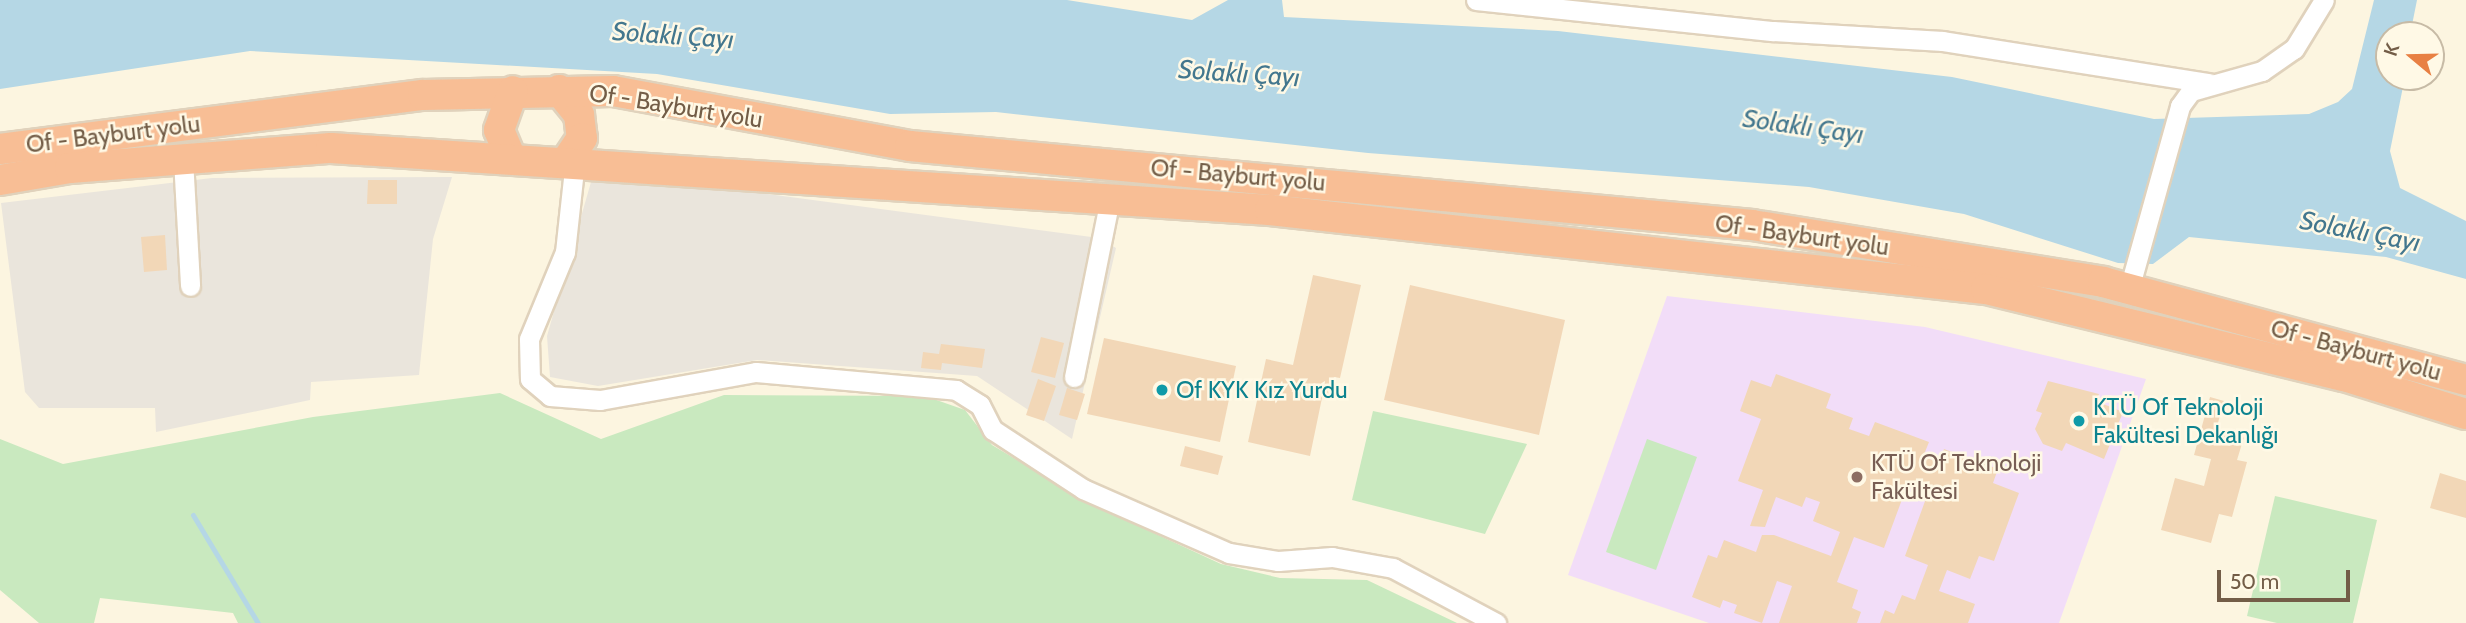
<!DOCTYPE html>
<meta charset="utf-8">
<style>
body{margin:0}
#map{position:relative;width:2466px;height:623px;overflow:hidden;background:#fcf5e0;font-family:Cabin,sans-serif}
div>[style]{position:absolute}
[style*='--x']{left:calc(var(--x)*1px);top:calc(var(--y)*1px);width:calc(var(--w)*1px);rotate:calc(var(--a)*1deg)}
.industrial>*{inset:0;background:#eae5dc}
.education>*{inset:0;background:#f2ddf8}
.green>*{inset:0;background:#c9e9bf}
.water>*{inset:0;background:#b5d7e5}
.stream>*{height:5px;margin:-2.5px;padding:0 2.5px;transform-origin:2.5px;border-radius:2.5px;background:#b5d7e5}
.building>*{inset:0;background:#f2d7b7}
.roads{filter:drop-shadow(2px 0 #e0d2bc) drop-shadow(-2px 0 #e0d2bc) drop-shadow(0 2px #e0d2bc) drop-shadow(0 -2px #e0d2bc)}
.minor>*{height:19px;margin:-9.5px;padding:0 9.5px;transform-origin:9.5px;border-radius:9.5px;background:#fff}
.highway>*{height:30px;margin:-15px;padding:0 15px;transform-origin:15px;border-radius:15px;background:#f8be95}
.dots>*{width:19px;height:19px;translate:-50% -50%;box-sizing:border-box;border:4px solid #fff9e6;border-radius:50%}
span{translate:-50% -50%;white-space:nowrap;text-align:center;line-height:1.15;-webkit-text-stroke:5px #fff9e6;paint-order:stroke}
.street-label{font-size:24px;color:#735d47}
.culture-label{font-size:24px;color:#0d838f}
.left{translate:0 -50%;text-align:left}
.education-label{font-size:24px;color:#785e54}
.water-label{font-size:26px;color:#43778e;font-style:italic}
.north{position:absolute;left:2375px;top:21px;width:70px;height:70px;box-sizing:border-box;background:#fff9e6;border:2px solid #c7bba6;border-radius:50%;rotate:289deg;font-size:19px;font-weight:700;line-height:28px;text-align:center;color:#735d47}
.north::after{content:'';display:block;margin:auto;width:24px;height:32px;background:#e88043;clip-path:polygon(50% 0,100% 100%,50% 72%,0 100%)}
.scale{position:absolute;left:2217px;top:570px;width:133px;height:32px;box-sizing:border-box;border:4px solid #735d47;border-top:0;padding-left:9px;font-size:21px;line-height:24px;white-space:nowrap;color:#735d47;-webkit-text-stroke:5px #fff9e6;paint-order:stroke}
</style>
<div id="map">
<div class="industrial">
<div style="clip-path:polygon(452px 177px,433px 239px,419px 375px,311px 382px,310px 400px,156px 432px,155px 408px,39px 408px,25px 392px,1px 203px,212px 178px)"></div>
<div style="clip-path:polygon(591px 182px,752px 192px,1099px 238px,1116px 248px,1072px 439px,977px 376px,757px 360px,598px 386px,550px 377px,547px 336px)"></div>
</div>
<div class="education">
<div style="clip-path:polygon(1667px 296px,1925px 327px,2146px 379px,2059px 623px,1709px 623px,1568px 575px)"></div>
</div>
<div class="green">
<div style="clip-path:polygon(500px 393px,601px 439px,724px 395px,925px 396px,965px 410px,992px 445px,1093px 505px,1221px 564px,1280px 578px,1367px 580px,1457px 623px,238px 623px,233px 613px,100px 598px,94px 623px,39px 623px,0 590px,0 439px,63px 464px,313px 417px)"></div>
<div style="clip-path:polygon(1373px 411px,1527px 444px,1485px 534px,1352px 500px)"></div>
<div style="clip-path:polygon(1647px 439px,1697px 457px,1656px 570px,1606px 552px)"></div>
<div style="clip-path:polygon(2275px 496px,2377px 520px,2353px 623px,2277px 623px,2247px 616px)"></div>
</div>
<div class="water">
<div style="clip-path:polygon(0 0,1067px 0,1192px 20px,1228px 0,1282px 0,1284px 17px,1558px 31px,1952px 77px,2154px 119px,2309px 114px,2338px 102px,2352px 89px,2374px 0,2417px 0,2410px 35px,2389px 35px,2389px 77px,2405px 77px,2390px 151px,2400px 188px,2466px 221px,2466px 279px,2386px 257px,2189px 237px,2153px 264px,2118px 263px,1964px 214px,1809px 187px,1368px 153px,996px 112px,890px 114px,657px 74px,250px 51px,0 89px)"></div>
</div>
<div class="stream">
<div style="--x:193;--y:515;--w:126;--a:59"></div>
</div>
<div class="building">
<div style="clip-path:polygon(368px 180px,397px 180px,397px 204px,367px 204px)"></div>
<div style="clip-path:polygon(165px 235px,167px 270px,144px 272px,141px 237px)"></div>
<div style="clip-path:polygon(1313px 275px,1361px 285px,1340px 378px,1334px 377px,1329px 399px,1322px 398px,1310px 456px,1248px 442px,1266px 359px,1293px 365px)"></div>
<div style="clip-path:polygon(1410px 285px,1565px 320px,1539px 435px,1384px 400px)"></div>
<div style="clip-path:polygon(1041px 337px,1064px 343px,1055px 378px,1031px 372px)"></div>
<div style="clip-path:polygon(1104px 338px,1236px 366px,1220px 442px,1087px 414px)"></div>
<div style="clip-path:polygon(941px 344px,985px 349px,982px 368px,942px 363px,941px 370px,921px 368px,923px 352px,939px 354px)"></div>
<div style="clip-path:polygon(1776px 374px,1831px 394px,1826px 408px,1853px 418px,1849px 429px,1869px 436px,1875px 422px,1929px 442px,1923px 457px,1939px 462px,1944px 449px,1998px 469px,1993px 483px,2019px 493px,1994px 561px,1979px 556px,1970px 579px,1947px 570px,1939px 591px,1975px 604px,1968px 623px,1880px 623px,1885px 610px,1894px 614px,1902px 595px,1915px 600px,1928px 565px,1905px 556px,1928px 493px,1907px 486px,1884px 548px,1854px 537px,1837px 582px,1858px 590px,1852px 608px,1861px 612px,1857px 623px,1779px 623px,1792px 586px,1777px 581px,1762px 623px,1734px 613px,1737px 605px,1723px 600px,1720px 608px,1692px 597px,1708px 555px,1717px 558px,1724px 540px,1756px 552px,1762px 535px,1774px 535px,1831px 556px,1840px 532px,1813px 521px,1820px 502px,1806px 497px,1802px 507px,1776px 497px,1765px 527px,1750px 526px,1763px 490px,1738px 481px,1761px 419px,1740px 411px,1751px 380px,1771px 387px)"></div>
<div style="clip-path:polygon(1038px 379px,1056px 386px,1044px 421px,1026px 415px)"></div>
<div style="clip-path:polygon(2048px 381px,2099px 394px,2096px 401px,2123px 412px,2104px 459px,2066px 443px,2062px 451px,2043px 444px,2035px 429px,2042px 413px,2036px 411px)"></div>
<div style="clip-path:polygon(1067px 388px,1085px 394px,1077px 420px,1059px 415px)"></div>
<div style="clip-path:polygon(2210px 397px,2224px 401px,2216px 430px,2244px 437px,2237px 460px,2247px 462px,2232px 517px,2219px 514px,2211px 543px,2161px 530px,2175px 478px,2204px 486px,2211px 459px,2194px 455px)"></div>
<div style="clip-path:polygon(1185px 446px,1223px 456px,1218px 475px,1180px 466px)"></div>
<div style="clip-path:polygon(2440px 473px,2466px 481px,2466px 518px,2430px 508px)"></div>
</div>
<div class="roads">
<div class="minor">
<div style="--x:1476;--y:0;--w:299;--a:6"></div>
<div style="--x:1773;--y:31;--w:170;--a:3.4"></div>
<div style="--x:1943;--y:41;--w:269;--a:9"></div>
<div style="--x:183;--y:159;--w:127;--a:86.8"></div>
<div style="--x:575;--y:160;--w:93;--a:96.2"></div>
<div style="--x:565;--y:252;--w:94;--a:112.5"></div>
<div style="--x:529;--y:339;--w:40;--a:88.6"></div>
<div style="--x:530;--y:379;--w:26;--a:40"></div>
<div style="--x:550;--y:396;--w:50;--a:4.6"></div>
<div style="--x:600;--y:400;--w:158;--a:-10.2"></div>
<div style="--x:756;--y:372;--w:201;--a:5.1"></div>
<div style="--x:956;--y:390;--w:28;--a:32"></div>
<div style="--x:980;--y:405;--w:28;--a:63"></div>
<div style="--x:993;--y:430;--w:108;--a:33.2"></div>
<div style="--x:1083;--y:489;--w:159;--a:23.7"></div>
<div style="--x:1229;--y:553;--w:50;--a:9.3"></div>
<div style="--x:1278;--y:561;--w:54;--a:-4.2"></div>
<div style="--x:1332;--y:557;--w:62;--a:10.2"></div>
<div style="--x:1393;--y:568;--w:117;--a:28.1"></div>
<div style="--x:2129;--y:289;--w:190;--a:-74.4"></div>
<div style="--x:2180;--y:106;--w:19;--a:-54"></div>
<div style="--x:2191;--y:91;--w:74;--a:-15.7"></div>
<div style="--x:2262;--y:71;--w:39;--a:-35"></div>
<div style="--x:2294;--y:49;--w:57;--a:-58.5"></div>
<div style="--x:1074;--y:377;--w:182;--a:-78.6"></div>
</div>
<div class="highway">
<div style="--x:559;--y:90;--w:32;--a:51"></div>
<div style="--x:579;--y:115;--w:23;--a:83"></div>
<div style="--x:582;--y:138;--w:27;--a:124"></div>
<div style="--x:0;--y:149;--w:426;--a:-7.3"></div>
<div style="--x:423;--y:95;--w:190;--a:-1.2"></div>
<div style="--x:613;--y:91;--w:302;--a:10.5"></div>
<div style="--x:910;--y:146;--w:846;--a:5.36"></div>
<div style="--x:1752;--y:225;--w:356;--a:9.2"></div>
<div style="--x:2103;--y:282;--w:376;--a:15.1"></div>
<div style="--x:510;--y:156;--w:28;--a:-113"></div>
<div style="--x:499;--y:130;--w:41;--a:-70.3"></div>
<div style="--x:0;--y:180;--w:71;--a:-9.7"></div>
<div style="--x:70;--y:168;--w:262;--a:-4.4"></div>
<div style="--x:331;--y:148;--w:941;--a:3.78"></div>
<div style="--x:1270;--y:210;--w:720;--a:6.3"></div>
<div style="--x:1986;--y:289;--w:368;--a:13.7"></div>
<div style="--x:2344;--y:376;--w:128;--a:17.3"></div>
</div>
</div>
<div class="dots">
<div style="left:1162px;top:390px;background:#0f9aa8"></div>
<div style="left:2079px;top:421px;background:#0f9aa8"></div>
<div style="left:1857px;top:477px;background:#8d6e63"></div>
</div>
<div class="street-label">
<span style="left:676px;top:106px;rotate:9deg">Of - Bayburt yolu</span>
<span style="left:113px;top:134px;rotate:-7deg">Of - Bayburt yolu</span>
<span style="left:1238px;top:175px;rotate:5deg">Of - Bayburt yolu</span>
<span style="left:1802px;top:235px;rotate:8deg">Of - Bayburt yolu</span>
<span style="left:2356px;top:350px;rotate:15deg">Of - Bayburt yolu</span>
</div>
<div class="culture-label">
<span class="left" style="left:1176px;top:390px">Of KYK Kız Yurdu</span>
<span class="left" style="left:2093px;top:421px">KTÜ Of Teknoloji<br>Fakültesi Dekanlığı</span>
</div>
<div class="education-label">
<span class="left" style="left:1871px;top:477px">KTÜ Of Teknoloji<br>Fakültesi</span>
</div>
<div class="water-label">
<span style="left:673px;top:36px;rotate:4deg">Solaklı Çayı</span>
<span style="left:1239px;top:74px;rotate:4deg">Solaklı Çayı</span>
<span style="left:1803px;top:127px;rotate:8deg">Solaklı Çayı</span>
<span style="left:2360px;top:232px;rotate:11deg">Solaklı Çayı</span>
</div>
<div class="north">K</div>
<div class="scale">50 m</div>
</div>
